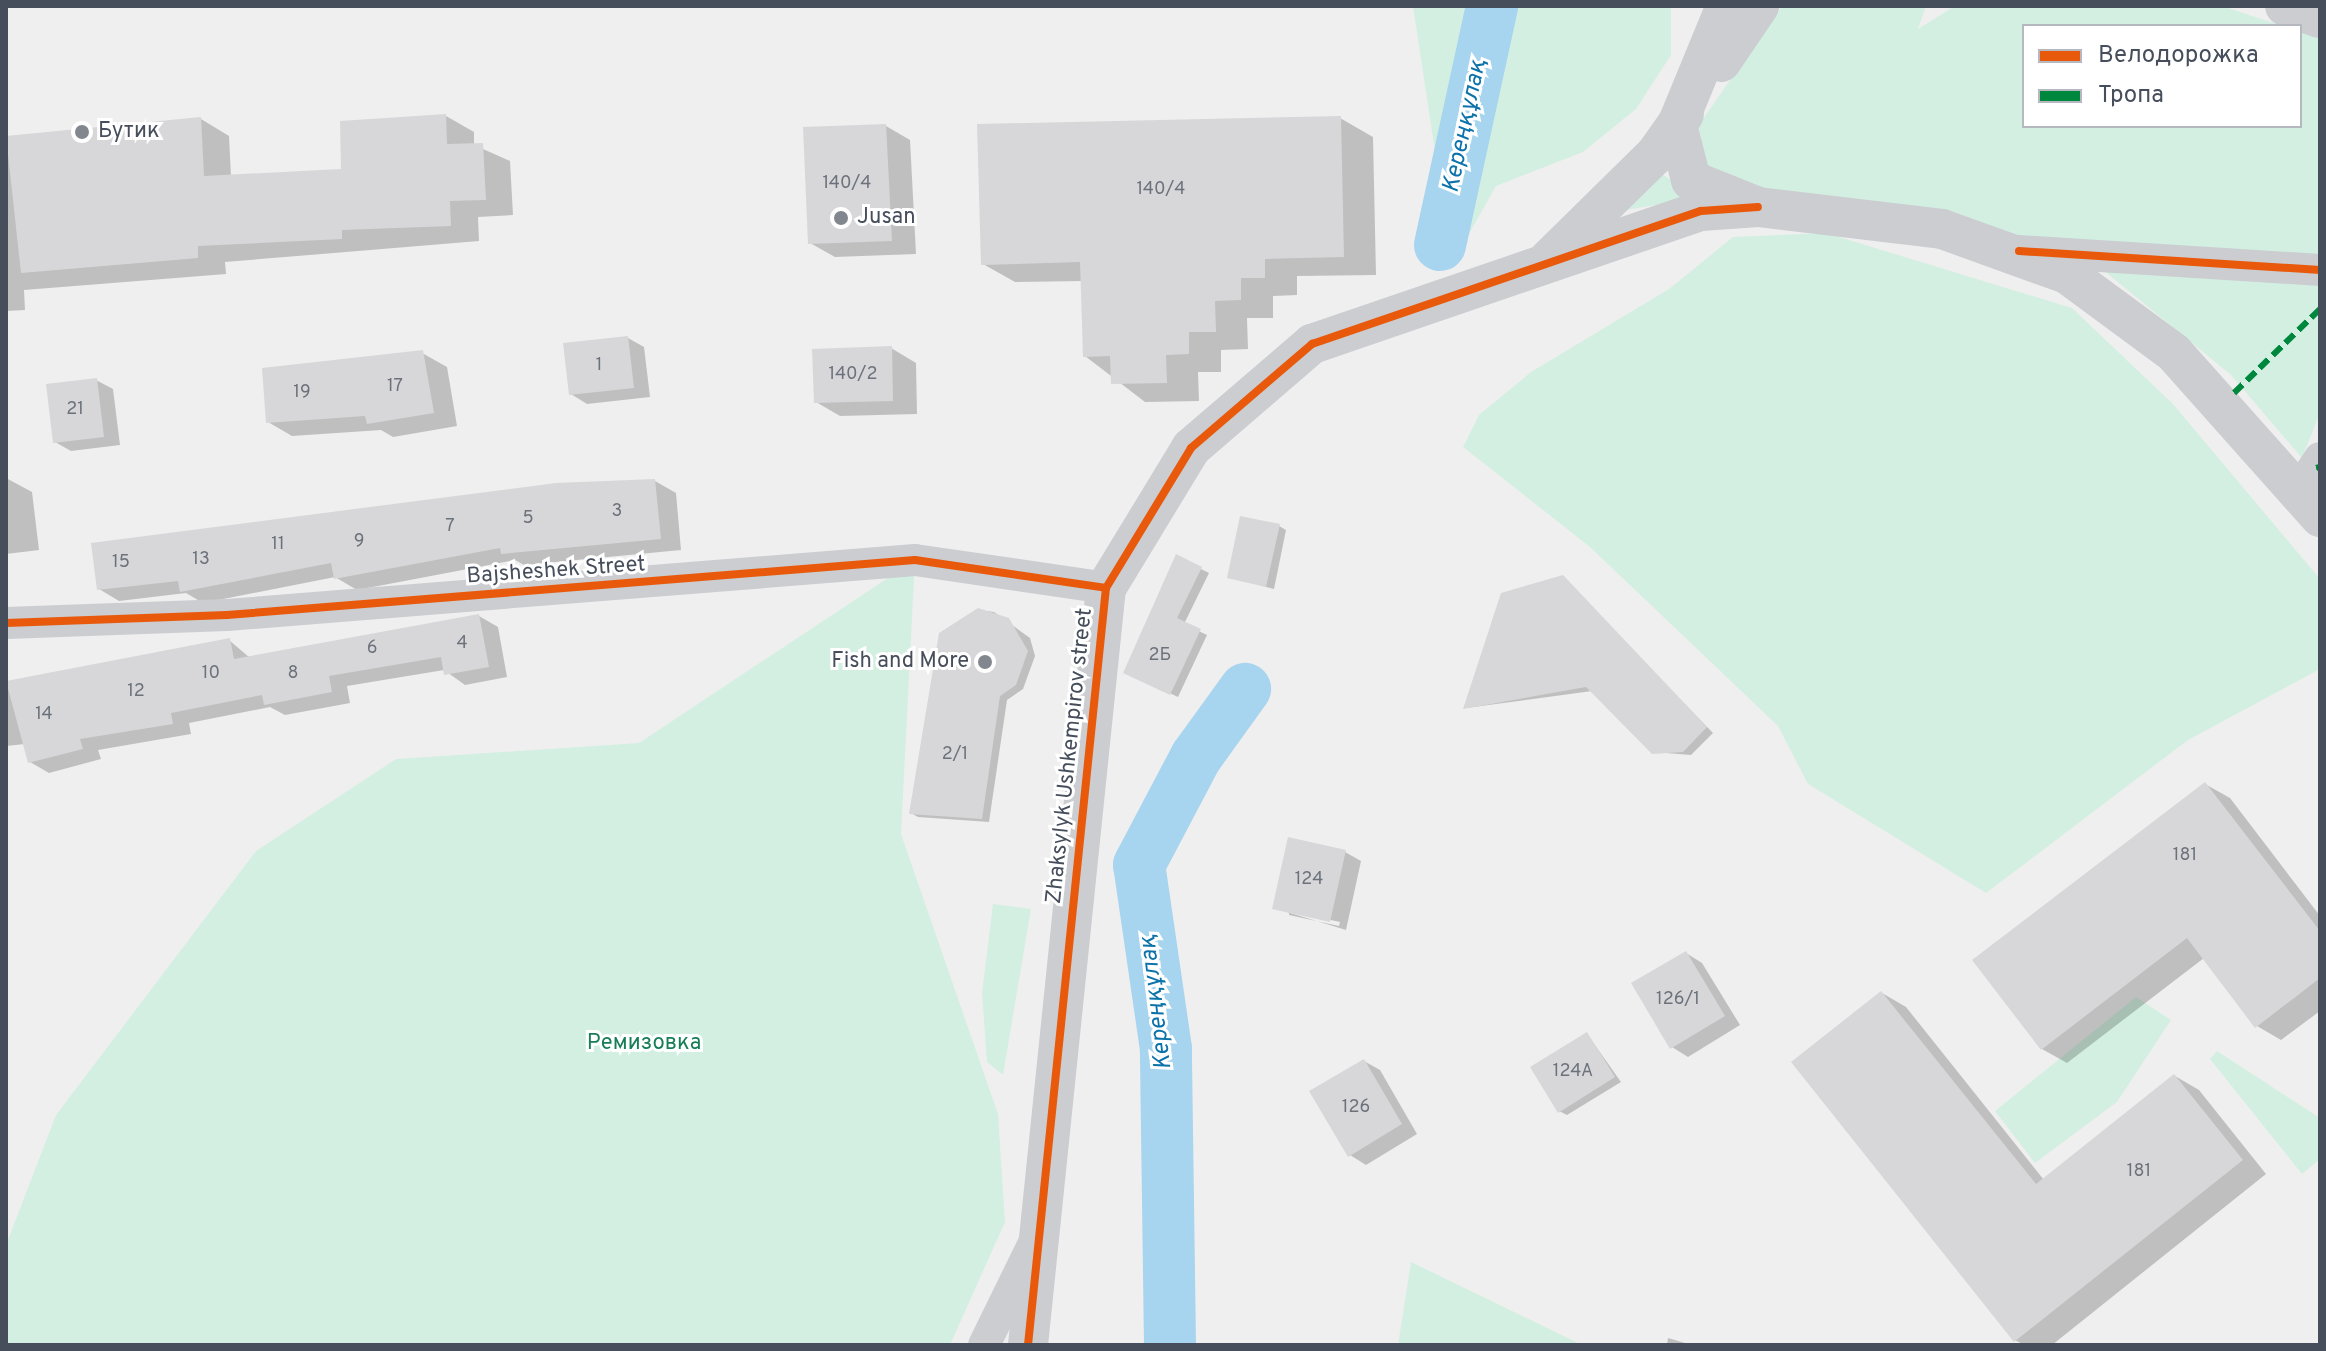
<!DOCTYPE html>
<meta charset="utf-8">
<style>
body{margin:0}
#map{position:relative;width:2326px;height:1351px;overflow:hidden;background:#f0efef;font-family:Overpass,sans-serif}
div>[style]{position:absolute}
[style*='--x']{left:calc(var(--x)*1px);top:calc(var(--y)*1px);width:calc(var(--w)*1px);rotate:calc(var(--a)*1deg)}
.green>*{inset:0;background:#d3efe2}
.shadow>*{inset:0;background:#0003}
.river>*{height:52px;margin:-26px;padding:0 26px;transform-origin:26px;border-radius:26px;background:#a7d4ee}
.building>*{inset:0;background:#d7d7d9}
.minor>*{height:32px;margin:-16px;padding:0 16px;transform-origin:16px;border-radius:16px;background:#cbcdd0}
.tertiary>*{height:40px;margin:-20px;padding:0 20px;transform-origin:20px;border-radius:20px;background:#cbcdd0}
.quiet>*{height:6px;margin-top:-3px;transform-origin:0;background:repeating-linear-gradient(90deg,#00873e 0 12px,transparent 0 18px)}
.cycleway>*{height:8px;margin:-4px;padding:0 4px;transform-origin:4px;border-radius:4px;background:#e8590c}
.dots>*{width:22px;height:22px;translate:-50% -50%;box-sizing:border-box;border:4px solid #fff;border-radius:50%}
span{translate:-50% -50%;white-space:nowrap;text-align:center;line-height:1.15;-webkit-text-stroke:6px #fff;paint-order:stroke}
.number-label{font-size:18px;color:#6c727c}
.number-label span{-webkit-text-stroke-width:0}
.poi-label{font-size:22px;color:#464e5c}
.left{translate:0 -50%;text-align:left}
.right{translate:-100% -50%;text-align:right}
.street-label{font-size:22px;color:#464e5c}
.park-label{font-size:22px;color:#167e59}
.water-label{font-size:24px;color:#0b72aa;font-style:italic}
.frame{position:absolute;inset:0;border:8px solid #464e5c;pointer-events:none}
.legend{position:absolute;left:2022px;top:24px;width:280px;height:104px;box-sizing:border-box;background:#fff;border:2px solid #b5b8be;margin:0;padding:10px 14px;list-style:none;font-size:24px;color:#464e5c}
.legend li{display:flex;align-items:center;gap:16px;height:40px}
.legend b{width:40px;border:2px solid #b5b8be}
</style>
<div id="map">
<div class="green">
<div style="clip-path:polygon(1413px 6px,1671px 6px,1671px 55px,1636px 109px,1583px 152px,1496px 186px,1452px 264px)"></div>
<div style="clip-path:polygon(1782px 6px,1926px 6px,1918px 29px,1955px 6px,2222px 6px,2283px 26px,2024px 26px,2024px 126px,2300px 126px,2300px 29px,2320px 32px,2320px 270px,2248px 268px,1714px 194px,1698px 126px)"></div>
<div style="clip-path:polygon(1659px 172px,1698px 198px,1626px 210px)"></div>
<div style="clip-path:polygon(1826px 233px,2072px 308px,2173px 404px,2320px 579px,2320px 669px,2188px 740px,1986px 893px,1808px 784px,1778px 726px,1590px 547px,1463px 447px,1479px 415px,1531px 372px,1669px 289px,1733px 237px)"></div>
<div style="clip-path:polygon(2091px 260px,2320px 280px,2320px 413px,2302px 458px,2231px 375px)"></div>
<div style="clip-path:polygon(915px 560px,901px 834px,998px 1114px,1005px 1222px,950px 1345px,6px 1345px,6px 1245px,56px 1115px,256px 851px,396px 759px,639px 743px)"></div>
<div style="clip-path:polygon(993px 904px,1031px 909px,1003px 1075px,987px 1062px,982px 993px)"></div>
<div style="clip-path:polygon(2136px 997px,2171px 1020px,2117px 1102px,2035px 1163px,1995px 1111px)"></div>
<div style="clip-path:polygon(2217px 1051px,2320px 1118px,2320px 1159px,2302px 1174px,2210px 1059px)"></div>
<div style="clip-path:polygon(1411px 1262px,1582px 1345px,1398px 1345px)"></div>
</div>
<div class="shadow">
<div style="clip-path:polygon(446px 116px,474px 132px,474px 145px,510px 161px,513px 215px,478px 217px,479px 241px,225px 262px,226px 274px,24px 290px,25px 310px,6px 311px,6px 137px,201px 119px,229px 136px,231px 176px,343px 171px,342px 122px)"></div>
<div style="clip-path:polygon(1340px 118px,1373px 137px,1376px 275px,1297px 276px,1297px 295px,1273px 296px,1273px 318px,1247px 318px,1248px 349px,1221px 350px,1221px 372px,1198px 372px,1199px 401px,1145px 402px,1085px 356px,1083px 281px,1015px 282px,983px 264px)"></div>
<div style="clip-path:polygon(886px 126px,910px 140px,916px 254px,835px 257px,810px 243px)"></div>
<div style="clip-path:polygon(628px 338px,644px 347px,650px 397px,587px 404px,571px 394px)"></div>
<div style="clip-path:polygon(891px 348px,916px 363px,917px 414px,840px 416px,816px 402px)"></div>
<div style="clip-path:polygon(422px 353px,447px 367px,457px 426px,393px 437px,381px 430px,292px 436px,268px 422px)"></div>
<div style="clip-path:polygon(96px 380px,113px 389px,120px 445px,71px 451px,55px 442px)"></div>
<div style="clip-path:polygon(6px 478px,32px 492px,39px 550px,6px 554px)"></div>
<div style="clip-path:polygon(655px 481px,676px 493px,681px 550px,524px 565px,515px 560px,357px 590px,335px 577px,203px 603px,186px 593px,119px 601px,99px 589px)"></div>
<div style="clip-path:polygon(1279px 526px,1286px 530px,1274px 589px,1229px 577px)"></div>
<div style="clip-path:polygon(1177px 557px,1209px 573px,1184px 624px,1207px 635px,1178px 697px,1133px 676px)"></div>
<div style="clip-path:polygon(1562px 578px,1713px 733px,1691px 755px,1653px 752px,1592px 691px,1466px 708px)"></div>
<div style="clip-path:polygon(979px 610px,994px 612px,1030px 638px,1035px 656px,1023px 689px,1007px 700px,989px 822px,918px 817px,911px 813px)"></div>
<div style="clip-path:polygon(479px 616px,498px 627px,507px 677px,465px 685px,444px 670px,347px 686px,350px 703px,285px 715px,270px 707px,189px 723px,191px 734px,98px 750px,101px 759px,49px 773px,30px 762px,25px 744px,6px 746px,6px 683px,229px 640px,250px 658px)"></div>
<div style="clip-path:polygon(2205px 784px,2230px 798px,2320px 916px,2320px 1011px,2281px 1040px,2257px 1026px,2204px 958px,2067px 1063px,2042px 1049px)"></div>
<div style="clip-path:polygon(evenodd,1345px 852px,1361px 861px,1346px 930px,1274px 908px,1345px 852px,1289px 911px,1340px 922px,1339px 926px,1289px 915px,1289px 911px)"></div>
<div style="clip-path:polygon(1686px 953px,1702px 963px,1740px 1025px,1688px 1057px,1672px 1047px)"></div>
<div style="clip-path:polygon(1882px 993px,1906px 1007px,2044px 1180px,2175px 1076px,2199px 1090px,2266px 1174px,2052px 1345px,2024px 1345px,2015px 1340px)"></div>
<div style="clip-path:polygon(1587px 1034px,1621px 1082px,1567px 1115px,1559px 1111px)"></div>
<div style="clip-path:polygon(1364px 1061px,1380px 1070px,1417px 1134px,1366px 1165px,1350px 1155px)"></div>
<div style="clip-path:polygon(1668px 1338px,1692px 1345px,1667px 1345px)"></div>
</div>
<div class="river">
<div style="--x:1440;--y:245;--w:245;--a:-77.7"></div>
<div style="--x:1170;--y:1345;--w:296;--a:-90.8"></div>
<div style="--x:1166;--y:1049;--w:186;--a:-98.3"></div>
<div style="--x:1139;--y:865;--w:122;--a:-62.2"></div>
<div style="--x:1196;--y:757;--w:84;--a:-54.2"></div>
</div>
<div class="building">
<div style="clip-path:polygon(446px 114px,447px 144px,483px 143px,486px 200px,450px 201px,451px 226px,342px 230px,342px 239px,198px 246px,198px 258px,21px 273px,6px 136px,201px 117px,204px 176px,341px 169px,340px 121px)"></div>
<div style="clip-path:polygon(1341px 116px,1344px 257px,1265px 259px,1265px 278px,1241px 278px,1241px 300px,1215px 301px,1216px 332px,1189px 332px,1189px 354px,1166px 355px,1167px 383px,1111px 384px,1110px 356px,1083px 357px,1080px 262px,981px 265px,977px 124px)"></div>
<div style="clip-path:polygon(886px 124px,892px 241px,808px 244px,803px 127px)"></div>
<div style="clip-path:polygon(628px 336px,634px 388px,569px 395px,563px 343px)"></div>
<div style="clip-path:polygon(892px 346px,893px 401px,814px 403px,812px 349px)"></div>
<div style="clip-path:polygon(423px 350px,434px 413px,367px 424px,365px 416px,266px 423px,262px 368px)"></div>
<div style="clip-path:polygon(97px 378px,104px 437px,53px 443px,46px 384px)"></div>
<div style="clip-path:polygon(655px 479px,661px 539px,501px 554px,500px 548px,334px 579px,331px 563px,180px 592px,178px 581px,97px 590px,91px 543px,556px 483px)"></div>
<div style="clip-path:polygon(1240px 516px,1280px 524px,1266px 587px,1227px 578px)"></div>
<div style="clip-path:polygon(1176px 554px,1202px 567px,1177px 618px,1201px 629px,1170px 695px,1123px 673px)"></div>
<div style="clip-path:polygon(1563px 575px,1707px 727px,1683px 752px,1652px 754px,1586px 687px,1463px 709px,1501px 593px)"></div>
<div style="clip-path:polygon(978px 608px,1009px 618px,1028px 651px,1016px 685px,1000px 696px,982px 819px,909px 814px,939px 633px)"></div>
<div style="clip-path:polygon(479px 614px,489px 667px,444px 675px,441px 657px,329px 676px,332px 692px,264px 705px,262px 695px,171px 713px,173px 724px,80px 739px,83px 749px,28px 763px,6px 681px,230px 638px,234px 659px)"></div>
<div style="clip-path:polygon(2205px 782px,2320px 931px,2320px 978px,2255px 1028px,2187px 938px,2041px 1050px,1972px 960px)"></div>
<div style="clip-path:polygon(1288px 837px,1346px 850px,1330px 922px,1272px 909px)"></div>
<div style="clip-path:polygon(1686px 951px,1725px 1016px,1670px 1049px,1631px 983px)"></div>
<div style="clip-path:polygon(1881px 991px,2036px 1184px,2174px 1074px,2243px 1160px,2014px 1342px,1791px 1062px)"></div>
<div style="clip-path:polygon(1587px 1032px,1615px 1077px,1558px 1113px,1530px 1067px)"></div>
<div style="clip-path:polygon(1364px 1059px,1402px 1124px,1348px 1157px,1309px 1091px)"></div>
</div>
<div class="minor">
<div style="--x:2019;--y:251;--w:302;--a:3.6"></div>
<div style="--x:2297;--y:492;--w:41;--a:-55.9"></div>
<div style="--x:6;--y:623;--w:221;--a:-2.1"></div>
<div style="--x:227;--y:615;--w:690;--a:-4.57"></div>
<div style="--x:915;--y:560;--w:193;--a:8.3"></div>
<div style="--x:984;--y:1345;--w:114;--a:-63.9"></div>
</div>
<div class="tertiary">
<div style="--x:1726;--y:6;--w:129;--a:112.4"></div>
<div style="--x:1677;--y:125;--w:57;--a:75.7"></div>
<div style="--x:1691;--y:180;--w:72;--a:21.9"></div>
<div style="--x:1758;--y:207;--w:185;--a:6.8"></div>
<div style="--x:1942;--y:229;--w:133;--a:19.8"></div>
<div style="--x:2067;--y:274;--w:133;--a:36.4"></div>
<div style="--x:2174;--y:353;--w:220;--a:48.3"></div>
<div style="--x:2285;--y:6;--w:37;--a:19"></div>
<div style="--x:1721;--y:62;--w:68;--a:-55.8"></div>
<div style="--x:1548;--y:260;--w:150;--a:-44.5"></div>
<div style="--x:1655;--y:155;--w:50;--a:-54.7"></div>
<div style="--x:1028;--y:1345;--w:761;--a:-84.12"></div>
<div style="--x:1106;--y:588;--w:164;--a:-58.7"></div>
<div style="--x:1191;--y:448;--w:160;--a:-40.7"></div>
<div style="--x:1312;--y:344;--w:411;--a:-18.9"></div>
<div style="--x:1701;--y:211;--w:57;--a:-4"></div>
</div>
<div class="quiet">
<div style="--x:2234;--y:393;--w:120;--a:-44.3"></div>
<div style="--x:2316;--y:468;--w:4;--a:-14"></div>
</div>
<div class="cycleway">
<div style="--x:2019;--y:251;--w:302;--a:3.6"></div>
<div style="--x:6;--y:623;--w:221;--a:-2.1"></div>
<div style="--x:227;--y:615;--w:690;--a:-4.57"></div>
<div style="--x:915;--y:560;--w:193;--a:8.3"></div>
<div style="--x:1028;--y:1345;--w:761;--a:-84.12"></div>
<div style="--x:1106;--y:588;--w:164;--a:-58.7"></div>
<div style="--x:1191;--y:448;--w:160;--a:-40.7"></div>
<div style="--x:1312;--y:344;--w:411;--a:-18.9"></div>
<div style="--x:1701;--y:211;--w:57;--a:-4"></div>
</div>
<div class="dots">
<div style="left:82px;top:132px;background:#82868f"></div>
<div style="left:841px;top:218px;background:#82868f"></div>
<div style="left:985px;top:662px;background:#82868f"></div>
</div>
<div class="number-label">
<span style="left:847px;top:184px">140/4</span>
<span style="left:1161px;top:190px">140/4</span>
<span style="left:599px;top:366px">1</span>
<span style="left:853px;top:375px">140/2</span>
<span style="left:395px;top:387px">17</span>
<span style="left:302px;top:393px">19</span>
<span style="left:75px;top:410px">21</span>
<span style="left:617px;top:512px">3</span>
<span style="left:528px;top:519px">5</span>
<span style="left:450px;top:527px">7</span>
<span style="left:359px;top:542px">9</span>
<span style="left:278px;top:545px">11</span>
<span style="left:201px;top:560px">13</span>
<span style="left:121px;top:563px">15</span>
<span style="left:462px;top:644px">4</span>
<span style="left:372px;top:649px">6</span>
<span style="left:1160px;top:656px">2Б</span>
<span style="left:211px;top:674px">10</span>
<span style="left:293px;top:674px">8</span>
<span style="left:136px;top:692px">12</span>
<span style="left:44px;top:715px">14</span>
<span style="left:955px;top:755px">2/1</span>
<span style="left:2185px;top:856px">181</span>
<span style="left:1309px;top:880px">124</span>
<span style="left:1678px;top:1000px">126/1</span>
<span style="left:1573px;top:1072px">124А</span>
<span style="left:1356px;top:1108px">126</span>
<span style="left:2139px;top:1172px">181</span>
</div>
<div class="poi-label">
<span class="left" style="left:98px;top:132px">Бутик</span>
<span class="left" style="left:857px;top:218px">Jusan</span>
<span class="right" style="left:969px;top:662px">Fish and More</span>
</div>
<div class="street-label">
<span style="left:556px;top:571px;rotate:-4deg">Bajsheshek Street</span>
<span style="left:1070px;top:756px;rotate:-84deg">Zhaksylyk Ushkempirov street</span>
</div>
<div class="park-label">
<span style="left:644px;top:1044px">Ремизовка</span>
</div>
<div class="water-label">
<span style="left:1466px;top:126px;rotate:-78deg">Кереңқұлақ</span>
<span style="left:1157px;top:1002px;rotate:-97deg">Кереңқұлақ</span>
</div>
<div class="frame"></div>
<ul class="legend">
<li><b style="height:10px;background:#e8590c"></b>Велодорожка</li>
<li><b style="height:10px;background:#00873e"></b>Тропа</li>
</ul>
</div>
